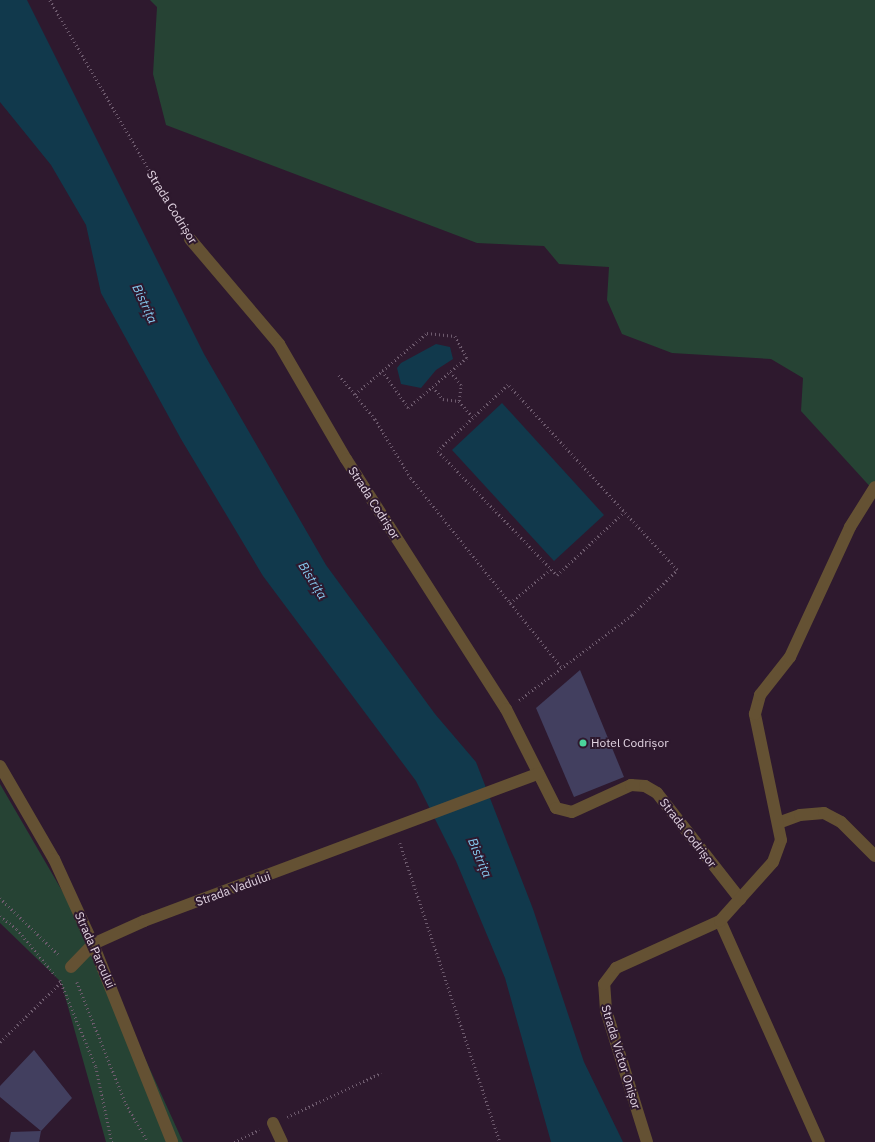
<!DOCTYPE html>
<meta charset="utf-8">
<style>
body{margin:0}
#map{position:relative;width:875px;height:1142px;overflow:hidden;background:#2e192e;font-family:"IBM Plex Sans",sans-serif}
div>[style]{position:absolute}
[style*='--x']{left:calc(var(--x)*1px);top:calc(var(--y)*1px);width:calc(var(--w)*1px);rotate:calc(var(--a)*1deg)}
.green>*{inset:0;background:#264334}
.water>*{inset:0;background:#11394c}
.building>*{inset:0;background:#423f5f}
.path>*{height:2.5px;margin-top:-1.25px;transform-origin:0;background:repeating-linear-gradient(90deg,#6e5b6e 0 1px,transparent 0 4px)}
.minor>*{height:12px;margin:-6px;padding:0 6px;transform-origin:6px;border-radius:6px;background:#645133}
.dots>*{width:11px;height:11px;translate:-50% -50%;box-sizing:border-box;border:2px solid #2e192e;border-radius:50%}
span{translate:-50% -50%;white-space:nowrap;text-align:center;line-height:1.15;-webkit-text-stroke:4px #2e192e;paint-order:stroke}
.street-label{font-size:12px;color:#e3d5e3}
.poi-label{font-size:12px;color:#e3d5e3}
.left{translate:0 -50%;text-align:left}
.water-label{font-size:13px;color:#85c8ec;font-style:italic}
</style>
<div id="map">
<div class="green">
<div style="clip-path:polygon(150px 0,875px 0,875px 492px,801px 411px,803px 378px,771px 359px,672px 353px,622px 334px,607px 300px,609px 267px,559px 264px,544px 246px,477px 243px,166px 125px,153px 74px,157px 7px)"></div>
<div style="clip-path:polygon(0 784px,93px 944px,183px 1142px,106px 1142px,61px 982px,0 923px)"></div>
</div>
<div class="water">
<div style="clip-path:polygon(0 0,27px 0,204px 354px,326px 565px,435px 714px,476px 762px,533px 909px,584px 1062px,623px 1142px,551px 1142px,505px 978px,456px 861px,416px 781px,263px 576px,181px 439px,101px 293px,86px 225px,51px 165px,0 102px)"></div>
<div style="clip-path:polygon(436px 344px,450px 347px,453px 359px,436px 370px,421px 388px,401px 384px,397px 368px,401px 363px)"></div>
<div style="clip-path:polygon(502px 403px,604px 515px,554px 561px,452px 450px)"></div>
</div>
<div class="building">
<div style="clip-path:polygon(580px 670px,624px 777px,574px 797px,536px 708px)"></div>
<div style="clip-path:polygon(34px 1050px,72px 1098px,41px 1131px,39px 1142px,9px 1142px,11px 1132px,41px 1131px,0 1097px,0 1086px)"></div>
</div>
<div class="path">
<div style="--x:50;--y:0;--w:262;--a:59.7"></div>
<div style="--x:339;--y:375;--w:57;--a:50.7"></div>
<div style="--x:375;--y:419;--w:69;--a:58.6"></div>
<div style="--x:411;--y:478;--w:243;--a:51.5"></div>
<div style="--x:433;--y:387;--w:16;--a:50"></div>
<div style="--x:443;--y:399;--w:16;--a:7"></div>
<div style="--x:459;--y:401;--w:16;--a:-83"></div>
<div style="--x:461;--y:385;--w:17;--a:-130"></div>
<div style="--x:355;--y:394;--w:94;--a:-40.3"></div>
<div style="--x:427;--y:333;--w:28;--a:6"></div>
<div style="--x:455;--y:336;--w:25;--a:61"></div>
<div style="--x:467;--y:358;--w:77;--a:139.7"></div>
<div style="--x:408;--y:408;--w:45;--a:-125.1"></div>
<div style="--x:459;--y:401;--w:21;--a:49"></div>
<div style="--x:510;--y:603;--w:53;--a:-39.7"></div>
<div style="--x:519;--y:700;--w:141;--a:-37"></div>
<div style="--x:632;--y:615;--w:64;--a:-45"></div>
<div style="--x:677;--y:570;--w:251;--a:-132.4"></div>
<div style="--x:508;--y:385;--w:96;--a:136.7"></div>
<div style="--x:438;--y:451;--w:172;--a:46.2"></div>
<div style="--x:557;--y:575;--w:92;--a:-43.2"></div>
<div style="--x:400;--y:843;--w:315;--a:71.5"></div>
<div style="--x:0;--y:898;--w:82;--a:44"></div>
<div style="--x:0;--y:916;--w:21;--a:37"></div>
<div style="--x:17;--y:929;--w:60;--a:50.4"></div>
<div style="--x:60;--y:980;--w:94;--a:67.5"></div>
<div style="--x:96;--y:1067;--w:77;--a:78"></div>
<div style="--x:77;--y:982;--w:131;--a:68.1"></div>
<div style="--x:126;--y:1104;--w:44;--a:59.9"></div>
<div style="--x:0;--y:1042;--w:86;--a:-44.5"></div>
<div style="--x:287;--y:1117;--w:104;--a:-25.1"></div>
<div style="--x:234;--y:1142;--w:28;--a:-26"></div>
</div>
<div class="minor">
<div style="--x:190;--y:239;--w:138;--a:49.7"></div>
<div style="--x:279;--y:344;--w:133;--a:59.8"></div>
<div style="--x:346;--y:459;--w:297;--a:57.4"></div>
<div style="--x:506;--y:709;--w:111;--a:63.2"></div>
<div style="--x:556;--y:808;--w:16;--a:14"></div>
<div style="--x:572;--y:812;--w:65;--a:-24.6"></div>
<div style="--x:631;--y:785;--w:14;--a:4"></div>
<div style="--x:645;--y:786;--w:14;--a:30"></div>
<div style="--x:657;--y:793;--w:135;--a:51.9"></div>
<div style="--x:0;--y:766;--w:108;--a:59.9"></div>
<div style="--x:54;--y:859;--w:94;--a:65.4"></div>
<div style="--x:93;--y:944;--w:213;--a:68.2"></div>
<div style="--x:778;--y:823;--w:23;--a:-20"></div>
<div style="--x:800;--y:815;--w:24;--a:-5"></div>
<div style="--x:824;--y:813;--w:19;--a:28"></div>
<div style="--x:841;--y:822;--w:48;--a:45"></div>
<div style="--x:720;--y:921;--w:242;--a:65.9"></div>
<div style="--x:71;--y:967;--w:32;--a:-46"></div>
<div style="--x:93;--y:944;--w:56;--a:-24.3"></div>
<div style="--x:144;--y:921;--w:421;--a:-20.5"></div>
<div style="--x:273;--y:1123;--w:21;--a:65"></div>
<div style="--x:647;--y:1142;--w:138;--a:-107.3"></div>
<div style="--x:606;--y:1010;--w:26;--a:-94"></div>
<div style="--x:604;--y:984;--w:20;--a:-53"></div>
<div style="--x:616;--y:968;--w:114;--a:-24.3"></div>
<div style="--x:720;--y:921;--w:79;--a:-48.1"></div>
<div style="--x:773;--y:862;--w:23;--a:-70"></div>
<div style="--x:781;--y:840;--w:129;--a:-101.7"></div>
<div style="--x:755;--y:714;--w:20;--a:-75"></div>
<div style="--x:760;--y:695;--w:48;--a:-51.7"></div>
<div style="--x:790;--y:657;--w:143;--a:-65.2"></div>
<div style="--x:850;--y:527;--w:47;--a:-58"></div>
</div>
<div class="dots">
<div style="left:583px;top:743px;background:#4bd49b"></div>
</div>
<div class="street-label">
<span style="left:172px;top:207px;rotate:58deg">Strada Codrișor</span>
<span style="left:374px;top:503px;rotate:57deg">Strada Codrișor</span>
<span style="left:688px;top:833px;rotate:52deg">Strada Codrișor</span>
<span style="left:233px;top:889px;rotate:-20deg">Strada Vadului</span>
<span style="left:95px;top:950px;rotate:66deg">Strada Parcului</span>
<span style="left:621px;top:1057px;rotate:73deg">Strada Victor Onișor</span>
</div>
<div class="poi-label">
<span class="left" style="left:591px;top:743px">Hotel Codrișor</span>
</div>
<div class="water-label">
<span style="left:144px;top:304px;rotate:65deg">Bistrița</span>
<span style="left:312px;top:581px;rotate:58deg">Bistrița</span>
<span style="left:479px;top:858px;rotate:67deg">Bistrița</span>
</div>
</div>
